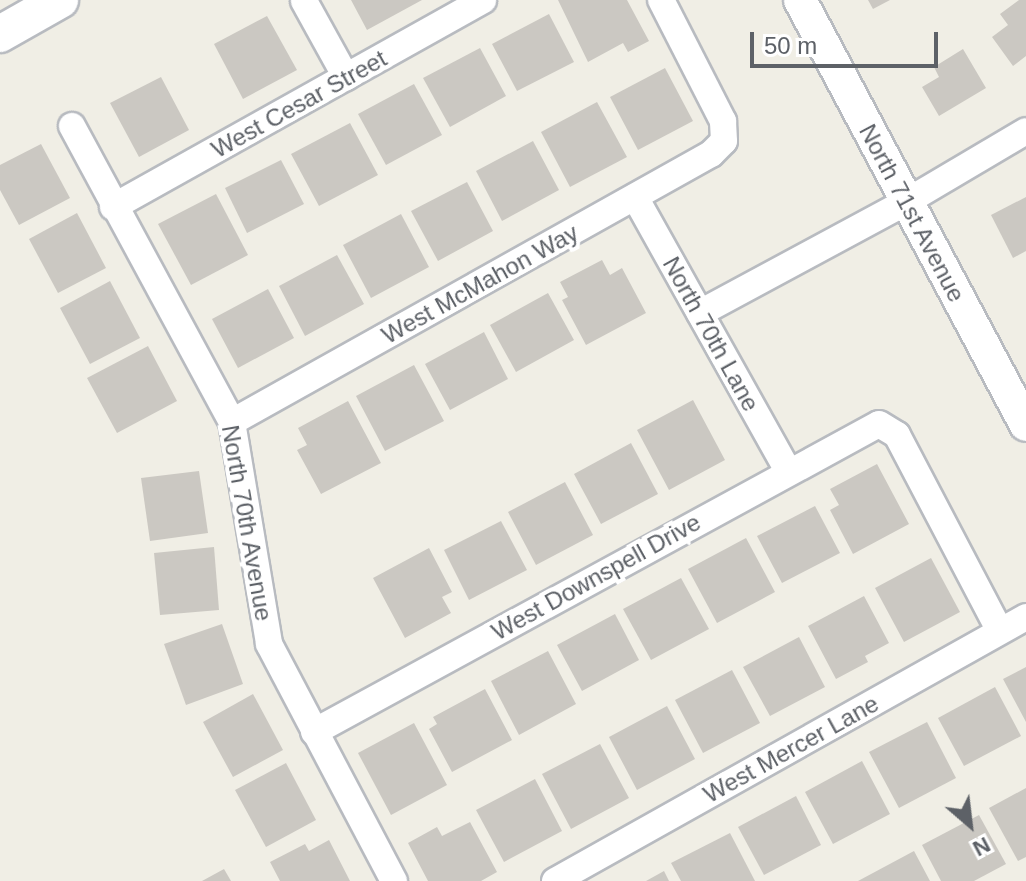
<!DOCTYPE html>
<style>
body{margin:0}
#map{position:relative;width:1026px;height:881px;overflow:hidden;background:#f0eee5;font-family:Arial,sans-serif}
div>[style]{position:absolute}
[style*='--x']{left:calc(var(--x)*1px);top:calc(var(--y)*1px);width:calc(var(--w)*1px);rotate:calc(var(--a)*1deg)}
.building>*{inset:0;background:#cbc8c2}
.roads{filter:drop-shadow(2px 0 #b8bbc0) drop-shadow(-2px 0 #b8bbc0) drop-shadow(0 2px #b8bbc0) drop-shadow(0 -2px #b8bbc0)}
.minor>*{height:26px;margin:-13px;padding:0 13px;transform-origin:13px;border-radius:13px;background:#fff}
.tertiary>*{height:32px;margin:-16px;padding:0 16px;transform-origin:16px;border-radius:16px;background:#fff}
.secondary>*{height:36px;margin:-18px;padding:0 18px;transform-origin:18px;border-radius:18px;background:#fff}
span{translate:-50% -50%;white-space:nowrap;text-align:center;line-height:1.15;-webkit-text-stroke:8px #fff;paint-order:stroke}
.street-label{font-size:24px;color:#5d6167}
.north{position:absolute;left:930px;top:785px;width:80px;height:80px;-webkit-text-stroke:6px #fff;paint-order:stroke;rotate:152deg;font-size:22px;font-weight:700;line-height:32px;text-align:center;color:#5d6167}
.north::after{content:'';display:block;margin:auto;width:28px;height:36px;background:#5d6167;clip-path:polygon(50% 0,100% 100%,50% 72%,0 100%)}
.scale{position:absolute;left:750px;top:32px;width:188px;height:36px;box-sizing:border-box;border:4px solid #5d6167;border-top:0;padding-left:10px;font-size:24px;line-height:28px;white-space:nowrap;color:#5d6167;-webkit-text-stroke:6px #fff;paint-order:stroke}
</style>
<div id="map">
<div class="building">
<div style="clip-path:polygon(351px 0,422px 0,367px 30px)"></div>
<div style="clip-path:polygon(558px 0,627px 0,649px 41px,628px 52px,623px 43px,588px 62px)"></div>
<div style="clip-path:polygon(868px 0,890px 0,873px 9px)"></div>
<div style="clip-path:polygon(1019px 0,1026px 0,1026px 56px,1013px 66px,992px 37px,1008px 25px,1000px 14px)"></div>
<div style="clip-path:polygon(549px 14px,574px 62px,517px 91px,492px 44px)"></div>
<div style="clip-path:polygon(267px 16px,297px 70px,243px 99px,214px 44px)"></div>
<div style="clip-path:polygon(480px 48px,506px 96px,450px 127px,423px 78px)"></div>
<div style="clip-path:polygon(963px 49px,986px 88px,939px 116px,922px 87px,939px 77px,934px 67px)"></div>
<div style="clip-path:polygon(665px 68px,693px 121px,638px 150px,610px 97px)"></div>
<div style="clip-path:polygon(161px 77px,189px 130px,139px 157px,110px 103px)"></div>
<div style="clip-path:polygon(414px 84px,442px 135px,386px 165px,358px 114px)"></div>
<div style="clip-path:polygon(597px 102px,627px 157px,570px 187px,541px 132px)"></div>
<div style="clip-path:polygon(350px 123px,378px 175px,319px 206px,291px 154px)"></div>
<div style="clip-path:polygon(533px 141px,559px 190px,502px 221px,476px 171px)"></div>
<div style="clip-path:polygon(41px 144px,70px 198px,19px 225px,0 190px,0 165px)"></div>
<div style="clip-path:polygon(281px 160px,304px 204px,247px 233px,225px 188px)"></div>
<div style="clip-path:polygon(467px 182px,493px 231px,438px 261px,411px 211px)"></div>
<div style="clip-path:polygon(216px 194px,248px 255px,191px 285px,158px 224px)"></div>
<div style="clip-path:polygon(1026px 197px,1026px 251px,1013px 258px,991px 215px)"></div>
<div style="clip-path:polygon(77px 213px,106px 268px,58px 293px,29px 239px)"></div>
<div style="clip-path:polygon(401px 214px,429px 267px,371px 298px,343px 245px)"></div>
<div style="clip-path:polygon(337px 255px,364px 304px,305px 336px,279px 286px)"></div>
<div style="clip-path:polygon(602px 260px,610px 275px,622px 268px,646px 313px,586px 345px,562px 300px,568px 297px,560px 282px)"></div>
<div style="clip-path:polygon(110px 281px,140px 338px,90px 364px,60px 308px)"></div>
<div style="clip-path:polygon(268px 289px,294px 338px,238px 368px,212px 319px)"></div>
<div style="clip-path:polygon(548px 293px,574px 340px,516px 372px,490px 325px)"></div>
<div style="clip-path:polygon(484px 332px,508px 379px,450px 410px,425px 364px)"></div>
<div style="clip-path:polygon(148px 346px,177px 401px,117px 433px,87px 378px)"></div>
<div style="clip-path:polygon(414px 365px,444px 421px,385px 451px,356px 396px)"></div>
<div style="clip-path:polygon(693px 400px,725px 460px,669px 490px,637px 430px)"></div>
<div style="clip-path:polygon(348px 401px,381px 463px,321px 494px,297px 450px,307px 445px,298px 428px)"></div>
<div style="clip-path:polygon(631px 443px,658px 494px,601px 524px,574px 474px)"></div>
<div style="clip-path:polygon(877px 464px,909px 524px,853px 554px,830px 510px,839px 505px,830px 489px)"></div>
<div style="clip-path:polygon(199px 471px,208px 533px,150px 541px,141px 478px)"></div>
<div style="clip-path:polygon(565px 482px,593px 535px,536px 565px,508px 512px)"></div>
<div style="clip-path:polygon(815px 506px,840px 553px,782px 583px,757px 536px)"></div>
<div style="clip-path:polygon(501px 521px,527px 570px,469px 600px,444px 550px)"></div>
<div style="clip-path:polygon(746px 538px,775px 592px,717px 623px,688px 569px)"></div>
<div style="clip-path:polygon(214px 547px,219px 610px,160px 615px,154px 553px)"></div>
<div style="clip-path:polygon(429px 548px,452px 592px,442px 597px,451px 613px,405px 638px,373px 578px)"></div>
<div style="clip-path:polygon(931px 558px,960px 612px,904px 642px,875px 588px)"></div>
<div style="clip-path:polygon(681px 578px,709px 629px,651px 660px,623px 609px)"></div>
<div style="clip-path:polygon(864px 596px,889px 643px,865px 656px,868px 662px,836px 679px,808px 626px)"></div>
<div style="clip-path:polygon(615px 614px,639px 660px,582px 691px,557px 645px)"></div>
<div style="clip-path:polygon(222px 624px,243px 684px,186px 705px,164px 644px)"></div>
<div style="clip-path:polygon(799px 637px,825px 687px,770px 716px,743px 667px)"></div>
<div style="clip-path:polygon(548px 651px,576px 704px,519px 735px,491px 681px)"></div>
<div style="clip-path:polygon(1026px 667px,1026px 722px,1003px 679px)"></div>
<div style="clip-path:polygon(732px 670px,760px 723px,703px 753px,675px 700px)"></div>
<div style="clip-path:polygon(995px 687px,1021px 736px,964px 766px,938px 718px)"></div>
<div style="clip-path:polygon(485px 689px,512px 740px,452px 772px,429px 729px,437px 724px,433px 717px)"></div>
<div style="clip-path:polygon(253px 694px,283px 750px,233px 777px,203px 722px)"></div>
<div style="clip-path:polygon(667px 706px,695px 759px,637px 790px,609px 737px)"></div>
<div style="clip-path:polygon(927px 722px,956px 778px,899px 808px,869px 752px)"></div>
<div style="clip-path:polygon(414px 723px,447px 785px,391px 815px,358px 753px)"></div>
<div style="clip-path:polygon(600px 744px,629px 798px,571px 829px,542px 774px)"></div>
<div style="clip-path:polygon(862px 761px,890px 814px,833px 844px,805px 792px)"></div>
<div style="clip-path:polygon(286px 763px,316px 820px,266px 847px,235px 790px)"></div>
<div style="clip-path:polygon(535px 779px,562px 831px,504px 862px,476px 810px)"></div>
<div style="clip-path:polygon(1026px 788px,1026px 857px,1018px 861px,989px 808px)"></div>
<div style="clip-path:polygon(796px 796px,821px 845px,764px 875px,738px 827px)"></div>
<div style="clip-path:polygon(979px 815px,1006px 864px,974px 881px,941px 881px,922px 845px)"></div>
<div style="clip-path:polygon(470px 822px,497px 872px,481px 881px,428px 881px,408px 843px,437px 827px,442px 836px)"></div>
<div style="clip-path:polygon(730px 833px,755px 881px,681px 881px,671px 863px)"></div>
<div style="clip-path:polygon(329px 840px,350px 881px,280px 881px,270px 862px,305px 844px,309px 851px)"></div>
<div style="clip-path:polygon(914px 851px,930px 881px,858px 881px)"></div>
<div style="clip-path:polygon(224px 869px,231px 881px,202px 881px)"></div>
<div style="clip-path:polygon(664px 871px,669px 881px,646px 881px)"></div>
</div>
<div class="roads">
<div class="minor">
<div style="--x:304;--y:1;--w:87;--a:61.1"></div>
<div style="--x:72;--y:126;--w:336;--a:61.6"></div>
<div style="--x:232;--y:422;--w:225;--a:80.5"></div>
<div style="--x:269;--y:644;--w:268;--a:62.2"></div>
<div style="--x:635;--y:197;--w:314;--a:60.8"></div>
<div style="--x:113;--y:207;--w:424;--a:-29.2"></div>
<div style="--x:700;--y:313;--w:234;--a:-28.3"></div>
<div style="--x:906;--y:202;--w:139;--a:-30.6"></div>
<div style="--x:232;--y:422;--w:549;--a:-29.23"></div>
<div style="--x:711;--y:154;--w:18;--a:-45"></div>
<div style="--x:724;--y:141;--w:20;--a:-93"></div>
<div style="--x:723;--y:121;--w:136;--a:-117.1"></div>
<div style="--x:314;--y:732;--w:643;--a:-28.6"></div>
<div style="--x:879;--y:424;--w:21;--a:31"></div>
<div style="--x:897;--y:435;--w:221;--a:62.3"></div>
<div style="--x:555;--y:881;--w:540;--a:-29.27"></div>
</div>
<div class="tertiary">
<div style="--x:800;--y:0;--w:481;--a:62"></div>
</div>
<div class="secondary">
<div style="--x:0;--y:34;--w:69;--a:-29.5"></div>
</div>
</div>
<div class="street-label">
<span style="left:299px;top:104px;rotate:-29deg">West Cesar Street</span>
<span style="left:912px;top:213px;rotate:62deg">North 71st Avenue</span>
<span style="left:480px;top:284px;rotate:-29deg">West McMahon Way</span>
<span style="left:711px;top:334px;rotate:61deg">North 70th Lane</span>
<span style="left:247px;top:523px;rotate:80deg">North 70th Avenue</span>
<span style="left:596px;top:577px;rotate:-29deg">West Downspell Drive</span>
<span style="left:791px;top:749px;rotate:-29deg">West Mercer Lane</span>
</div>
<div class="north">N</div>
<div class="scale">50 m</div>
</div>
